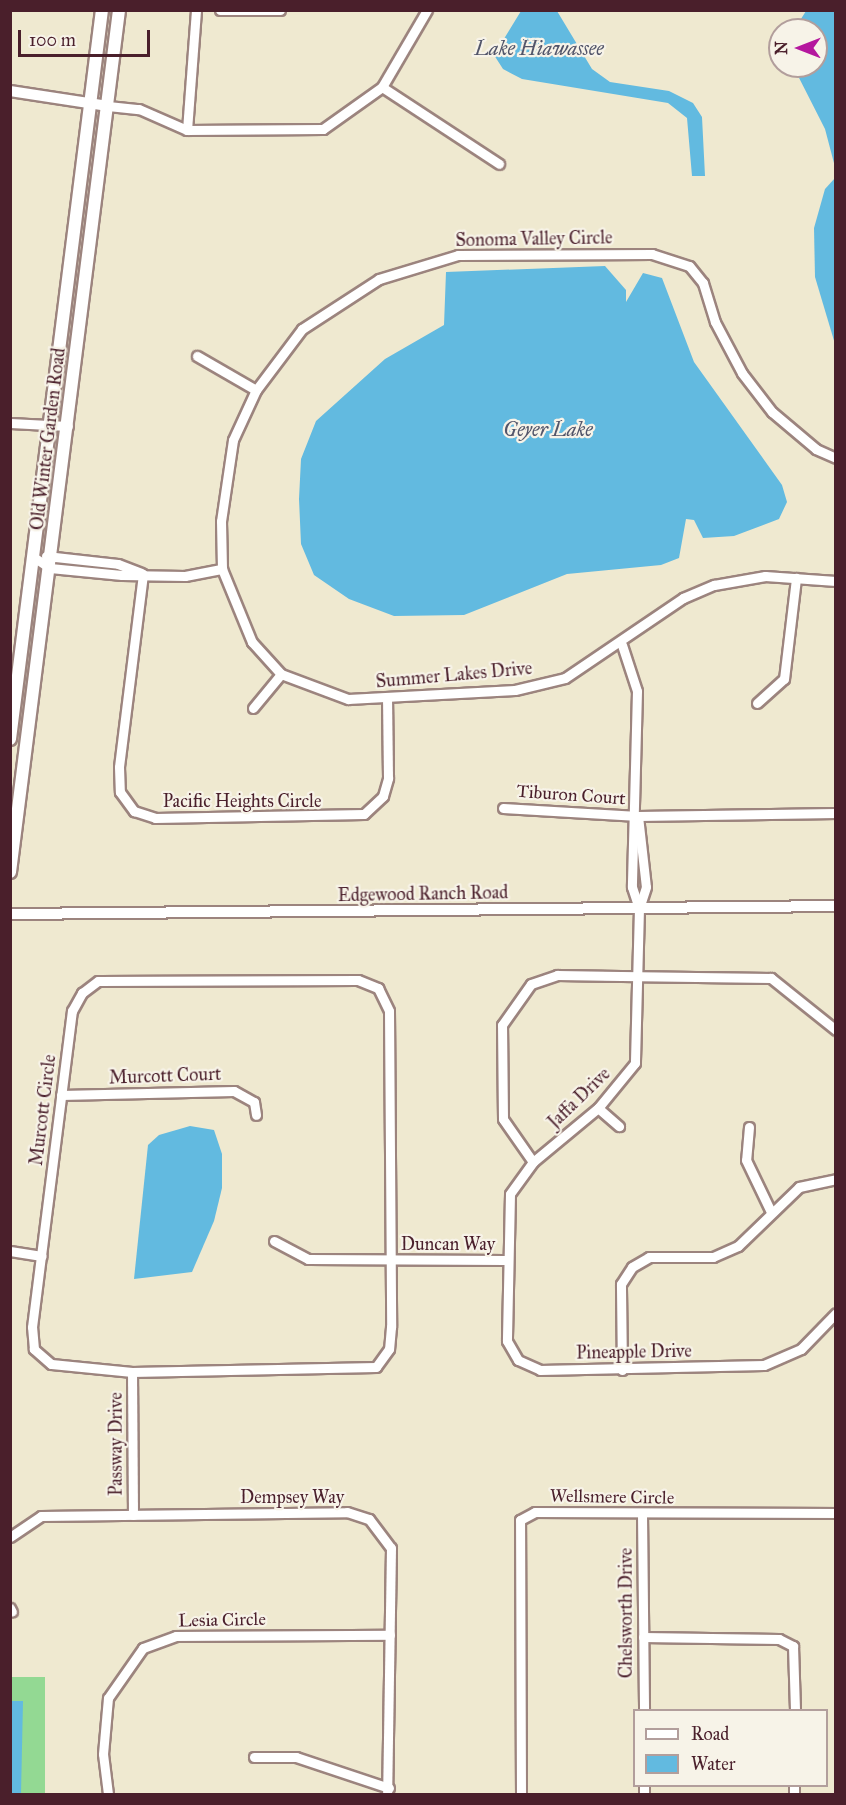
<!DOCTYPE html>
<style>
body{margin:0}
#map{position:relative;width:846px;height:1805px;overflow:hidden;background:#efe9d0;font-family:"IM FELL Great Primer",serif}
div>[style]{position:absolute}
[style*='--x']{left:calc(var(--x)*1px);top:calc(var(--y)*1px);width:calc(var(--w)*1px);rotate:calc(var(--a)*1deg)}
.green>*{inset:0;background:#93d993}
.water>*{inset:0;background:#62bae0}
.roads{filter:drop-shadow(2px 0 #9c847e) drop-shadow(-2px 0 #9c847e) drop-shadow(0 2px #9c847e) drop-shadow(0 -2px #9c847e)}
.minor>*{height:9px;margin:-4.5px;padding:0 4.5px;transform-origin:4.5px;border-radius:4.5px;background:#fff}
.tertiary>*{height:10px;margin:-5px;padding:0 5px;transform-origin:5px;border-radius:5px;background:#fff}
.secondary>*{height:12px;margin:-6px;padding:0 6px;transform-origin:6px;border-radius:6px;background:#fff}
span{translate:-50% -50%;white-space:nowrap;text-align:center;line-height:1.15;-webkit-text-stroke:4.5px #f7f3e8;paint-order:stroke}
.street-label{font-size:18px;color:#4a1f2b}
.water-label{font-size:20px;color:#52556a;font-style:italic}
.frame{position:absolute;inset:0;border:12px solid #4a1f2b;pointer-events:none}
.legend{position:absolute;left:633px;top:1709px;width:195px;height:78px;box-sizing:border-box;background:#f7f3e8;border:2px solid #b29e9c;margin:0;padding:8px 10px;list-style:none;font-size:18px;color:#4a1f2b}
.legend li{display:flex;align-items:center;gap:12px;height:30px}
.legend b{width:30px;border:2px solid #b29e9c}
.north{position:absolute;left:768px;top:18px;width:60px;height:60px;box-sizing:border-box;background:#f7f3e8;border:2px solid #b29e9c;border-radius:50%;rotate:270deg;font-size:16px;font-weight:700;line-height:24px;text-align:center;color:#4a1f2b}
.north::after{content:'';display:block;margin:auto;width:21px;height:27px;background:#b5179e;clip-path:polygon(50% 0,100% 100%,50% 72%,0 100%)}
.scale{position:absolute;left:18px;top:30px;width:132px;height:27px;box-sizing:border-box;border:3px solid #4a1f2b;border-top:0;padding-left:8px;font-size:18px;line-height:21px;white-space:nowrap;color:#4a1f2b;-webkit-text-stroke:4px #f7f3e8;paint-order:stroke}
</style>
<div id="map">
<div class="green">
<div style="clip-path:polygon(10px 1677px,45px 1677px,45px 1794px,11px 1794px)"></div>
</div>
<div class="water">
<div style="clip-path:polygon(521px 11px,557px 11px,592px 69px,610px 82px,669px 91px,693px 103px,702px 117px,705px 176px,692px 176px,687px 118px,668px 103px,522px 79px,503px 69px,494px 55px)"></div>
<div style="clip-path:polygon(806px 11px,835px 11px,835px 167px,825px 129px,793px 66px,816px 66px,816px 30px,794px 30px)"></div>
<div style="clip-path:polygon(835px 178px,835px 344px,815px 277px,814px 228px,825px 189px)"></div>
<div style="clip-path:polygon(605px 266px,626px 290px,626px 302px,643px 273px,662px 278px,694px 362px,782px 485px,787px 502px,779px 519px,734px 536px,703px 538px,694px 520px,686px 519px,679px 558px,661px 565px,567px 574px,464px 615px,394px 616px,349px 599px,314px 575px,301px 544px,299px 499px,301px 459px,316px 421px,385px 359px,444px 325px,446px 272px)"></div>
<div style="clip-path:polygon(190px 1126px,214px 1130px,222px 1154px,222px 1188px,214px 1221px,192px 1272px,134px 1279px,148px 1145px,159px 1135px)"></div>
<div style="clip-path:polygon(11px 1701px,23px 1701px,21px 1794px,11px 1794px)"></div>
</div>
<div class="roads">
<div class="minor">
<div style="--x:220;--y:10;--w:60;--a:0"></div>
<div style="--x:382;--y:87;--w:140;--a:33.3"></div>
<div style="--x:108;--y:106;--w:31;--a:6"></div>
<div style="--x:139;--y:109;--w:52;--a:23.6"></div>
<div style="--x:187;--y:130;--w:136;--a:-0.4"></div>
<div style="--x:323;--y:129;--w:72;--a:-35.4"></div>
<div style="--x:382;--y:87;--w:89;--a:-59.7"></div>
<div style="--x:187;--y:130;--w:120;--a:-85.7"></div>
<div style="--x:197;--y:356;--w:68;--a:30"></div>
<div style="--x:10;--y:423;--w:58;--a:3"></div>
<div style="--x:836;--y:458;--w:22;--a:-156"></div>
<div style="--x:816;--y:449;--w:57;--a:-139.9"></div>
<div style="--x:772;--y:412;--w:49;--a:-127.6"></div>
<div style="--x:742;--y:373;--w:58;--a:-117.9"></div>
<div style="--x:715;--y:322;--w:41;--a:-107.1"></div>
<div style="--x:703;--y:283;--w:22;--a:-129"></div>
<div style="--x:689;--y:266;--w:39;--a:-162"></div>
<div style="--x:652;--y:254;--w:194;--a:179.7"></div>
<div style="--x:458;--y:255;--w:83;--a:163.1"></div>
<div style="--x:379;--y:279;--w:92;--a:147"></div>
<div style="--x:302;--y:329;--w:76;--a:127"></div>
<div style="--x:256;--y:390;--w:55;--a:114.7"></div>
<div style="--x:233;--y:440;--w:82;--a:98.4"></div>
<div style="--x:221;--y:521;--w:48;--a:88.8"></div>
<div style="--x:222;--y:569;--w:79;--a:67.7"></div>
<div style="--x:252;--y:642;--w:43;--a:47.8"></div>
<div style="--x:281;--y:674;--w:72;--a:20.5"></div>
<div style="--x:348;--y:699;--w:167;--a:-3.1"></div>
<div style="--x:515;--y:690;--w:51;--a:-13.5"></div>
<div style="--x:565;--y:678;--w:143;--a:-34.1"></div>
<div style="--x:683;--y:598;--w:34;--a:-23"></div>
<div style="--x:714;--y:585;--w:52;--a:-10"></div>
<div style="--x:765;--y:576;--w:71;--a:4"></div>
<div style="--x:46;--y:556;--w:72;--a:6.3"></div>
<div style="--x:118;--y:564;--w:25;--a:21"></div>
<div style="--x:35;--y:558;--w:18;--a:34"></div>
<div style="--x:50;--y:568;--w:72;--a:5.6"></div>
<div style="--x:122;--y:575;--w:63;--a:0.9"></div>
<div style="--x:185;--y:576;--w:38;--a:-11"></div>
<div style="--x:143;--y:574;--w:194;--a:97.1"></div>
<div style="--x:119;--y:767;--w:25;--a:88"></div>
<div style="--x:120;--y:792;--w:24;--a:54"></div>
<div style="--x:134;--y:811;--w:22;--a:18"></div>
<div style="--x:155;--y:818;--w:209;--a:-1.1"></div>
<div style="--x:364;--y:814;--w:26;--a:-43"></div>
<div style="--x:383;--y:796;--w:19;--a:-74"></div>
<div style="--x:388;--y:778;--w:78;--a:-90.7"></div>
<div style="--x:622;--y:645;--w:48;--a:71.9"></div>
<div style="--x:637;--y:691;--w:196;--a:91.5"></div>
<div style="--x:632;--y:887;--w:22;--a:72"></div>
<div style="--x:757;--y:703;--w:36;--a:-42"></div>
<div style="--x:784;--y:679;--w:102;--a:-83.2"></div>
<div style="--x:253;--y:708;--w:44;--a:-50.5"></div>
<div style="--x:503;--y:808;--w:135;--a:3.4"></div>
<div style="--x:638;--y:816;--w:198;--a:-0.9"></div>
<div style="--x:638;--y:816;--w:71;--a:83.6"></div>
<div style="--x:646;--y:887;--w:22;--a:108"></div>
<div style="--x:639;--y:908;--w:155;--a:91.5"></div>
<div style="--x:635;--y:1063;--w:58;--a:129.4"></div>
<div style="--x:598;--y:1108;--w:85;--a:140.3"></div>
<div style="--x:533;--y:1162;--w:39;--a:126"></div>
<div style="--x:510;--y:1194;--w:147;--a:91.2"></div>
<div style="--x:507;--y:1341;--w:22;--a:60"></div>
<div style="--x:518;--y:1360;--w:24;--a:24"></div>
<div style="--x:540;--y:1370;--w:224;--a:-1.3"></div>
<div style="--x:764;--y:1365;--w:40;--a:-23.4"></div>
<div style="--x:801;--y:1349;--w:50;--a:-45.8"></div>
<div style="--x:358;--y:980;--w:22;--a:22"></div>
<div style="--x:378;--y:988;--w:25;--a:64"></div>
<div style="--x:389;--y:1011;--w:316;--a:89.6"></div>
<div style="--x:391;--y:1327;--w:22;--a:95"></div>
<div style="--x:389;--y:1349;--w:22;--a:126"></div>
<div style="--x:376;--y:1367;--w:244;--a:178.8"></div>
<div style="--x:132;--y:1372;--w:81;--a:-174.4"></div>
<div style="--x:51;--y:1364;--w:23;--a:-139"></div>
<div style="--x:34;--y:1349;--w:22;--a:-95"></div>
<div style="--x:32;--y:1327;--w:319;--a:-82.8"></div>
<div style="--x:72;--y:1011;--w:21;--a:-61"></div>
<div style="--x:82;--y:993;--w:20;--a:-37"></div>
<div style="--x:98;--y:981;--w:260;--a:-0.2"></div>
<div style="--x:61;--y:1095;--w:173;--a:-1.3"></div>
<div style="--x:234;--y:1091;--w:23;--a:29"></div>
<div style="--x:254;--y:1102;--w:13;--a:81"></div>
<div style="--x:598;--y:1108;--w:28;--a:41"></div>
<div style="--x:749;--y:1127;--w:33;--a:95"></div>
<div style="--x:746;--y:1160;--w:58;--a:64.3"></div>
<div style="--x:533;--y:1162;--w:52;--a:-124.9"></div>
<div style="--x:503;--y:1119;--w:94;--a:-90.6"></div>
<div style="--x:502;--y:1025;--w:50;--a:-54.7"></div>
<div style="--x:531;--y:984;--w:28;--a:-19"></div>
<div style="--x:557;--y:975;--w:214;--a:0.8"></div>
<div style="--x:771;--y:978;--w:83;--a:38.7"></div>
<div style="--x:274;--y:1241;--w:38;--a:28"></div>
<div style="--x:308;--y:1259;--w:197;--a:0.3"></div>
<div style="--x:10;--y:1251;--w:32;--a:9"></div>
<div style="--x:622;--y:1370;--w:86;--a:-90.7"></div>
<div style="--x:621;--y:1284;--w:20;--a:-57"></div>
<div style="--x:632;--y:1267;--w:20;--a:-30"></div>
<div style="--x:649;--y:1257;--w:64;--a:0"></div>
<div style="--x:713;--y:1257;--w:27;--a:-24"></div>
<div style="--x:738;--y:1246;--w:85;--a:-44"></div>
<div style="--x:799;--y:1187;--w:38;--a:-12"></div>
<div style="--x:132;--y:1372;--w:143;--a:89.6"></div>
<div style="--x:642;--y:1514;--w:196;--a:89.4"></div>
<div style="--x:10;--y:1537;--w:37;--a:-34"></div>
<div style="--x:41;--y:1516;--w:306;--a:-0.7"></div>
<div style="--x:347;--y:1512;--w:23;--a:18"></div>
<div style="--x:369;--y:1519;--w:36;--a:53"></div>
<div style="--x:391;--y:1548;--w:246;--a:90.9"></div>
<div style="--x:10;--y:1608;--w:4;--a:63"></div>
<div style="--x:643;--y:1637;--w:136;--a:0.8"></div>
<div style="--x:779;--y:1639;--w:16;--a:27"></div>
<div style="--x:793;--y:1646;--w:64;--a:88.2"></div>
<div style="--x:254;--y:1757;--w:42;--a:0"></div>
<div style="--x:296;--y:1757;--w:98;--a:18.4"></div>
<div style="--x:644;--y:1786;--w:8;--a:90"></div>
<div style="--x:108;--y:1794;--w:40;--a:-97.1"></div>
<div style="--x:103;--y:1754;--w:56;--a:-84.9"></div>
<div style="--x:108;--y:1698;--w:61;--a:-55"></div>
<div style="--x:143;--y:1648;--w:35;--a:-20"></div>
<div style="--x:176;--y:1636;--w:214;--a:-0.3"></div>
<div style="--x:521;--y:1794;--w:274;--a:-90.2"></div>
<div style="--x:520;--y:1520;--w:17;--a:-28"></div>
<div style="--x:535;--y:1512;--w:301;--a:0.2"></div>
<div style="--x:794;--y:1794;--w:8;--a:-90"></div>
</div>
<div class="tertiary">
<div style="--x:10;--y:91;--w:99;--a:8.7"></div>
<div style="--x:10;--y:914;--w:826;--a:-0.55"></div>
</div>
<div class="secondary">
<div style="--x:10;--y:739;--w:735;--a:-82.81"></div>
<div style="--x:10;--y:872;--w:869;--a:-82.79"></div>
</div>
</div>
<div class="street-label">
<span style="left:534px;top:239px;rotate:-1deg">Sonoma Valley Circle</span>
<span style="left:48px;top:439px;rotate:-83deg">Old Winter Garden Road</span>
<span style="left:454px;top:675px;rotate:-5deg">Summer Lakes Drive</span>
<span style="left:571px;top:795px;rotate:4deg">Tiburon Court</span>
<span style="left:242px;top:801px">Pacific Heights Circle</span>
<span style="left:423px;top:894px;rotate:-1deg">Edgewood Ranch Road</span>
<span style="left:165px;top:1076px;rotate:-2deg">Murcott Court</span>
<span style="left:579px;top:1098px;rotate:-44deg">Jaffa Drive</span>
<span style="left:43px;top:1110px;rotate:-83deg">Murcott Circle</span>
<span style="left:448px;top:1244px">Duncan Way</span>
<span style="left:634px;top:1352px;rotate:-1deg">Pineapple Drive</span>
<span style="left:116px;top:1444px;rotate:-90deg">Passway Drive</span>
<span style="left:292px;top:1497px">Dempsey Way</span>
<span style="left:612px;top:1497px;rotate:1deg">Wellsmere Circle</span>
<span style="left:626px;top:1613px;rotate:-90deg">Chelsworth Drive</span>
<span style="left:222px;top:1620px;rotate:-1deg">Lesia Circle</span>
</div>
<div class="water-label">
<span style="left:539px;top:48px">Lake Hiawassee</span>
<span style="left:548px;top:429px">Geyer Lake</span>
</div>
<div class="frame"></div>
<ul class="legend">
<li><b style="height:8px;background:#fff"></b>Road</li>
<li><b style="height:16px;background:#62bae0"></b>Water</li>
</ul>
<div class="north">N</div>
<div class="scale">100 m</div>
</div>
